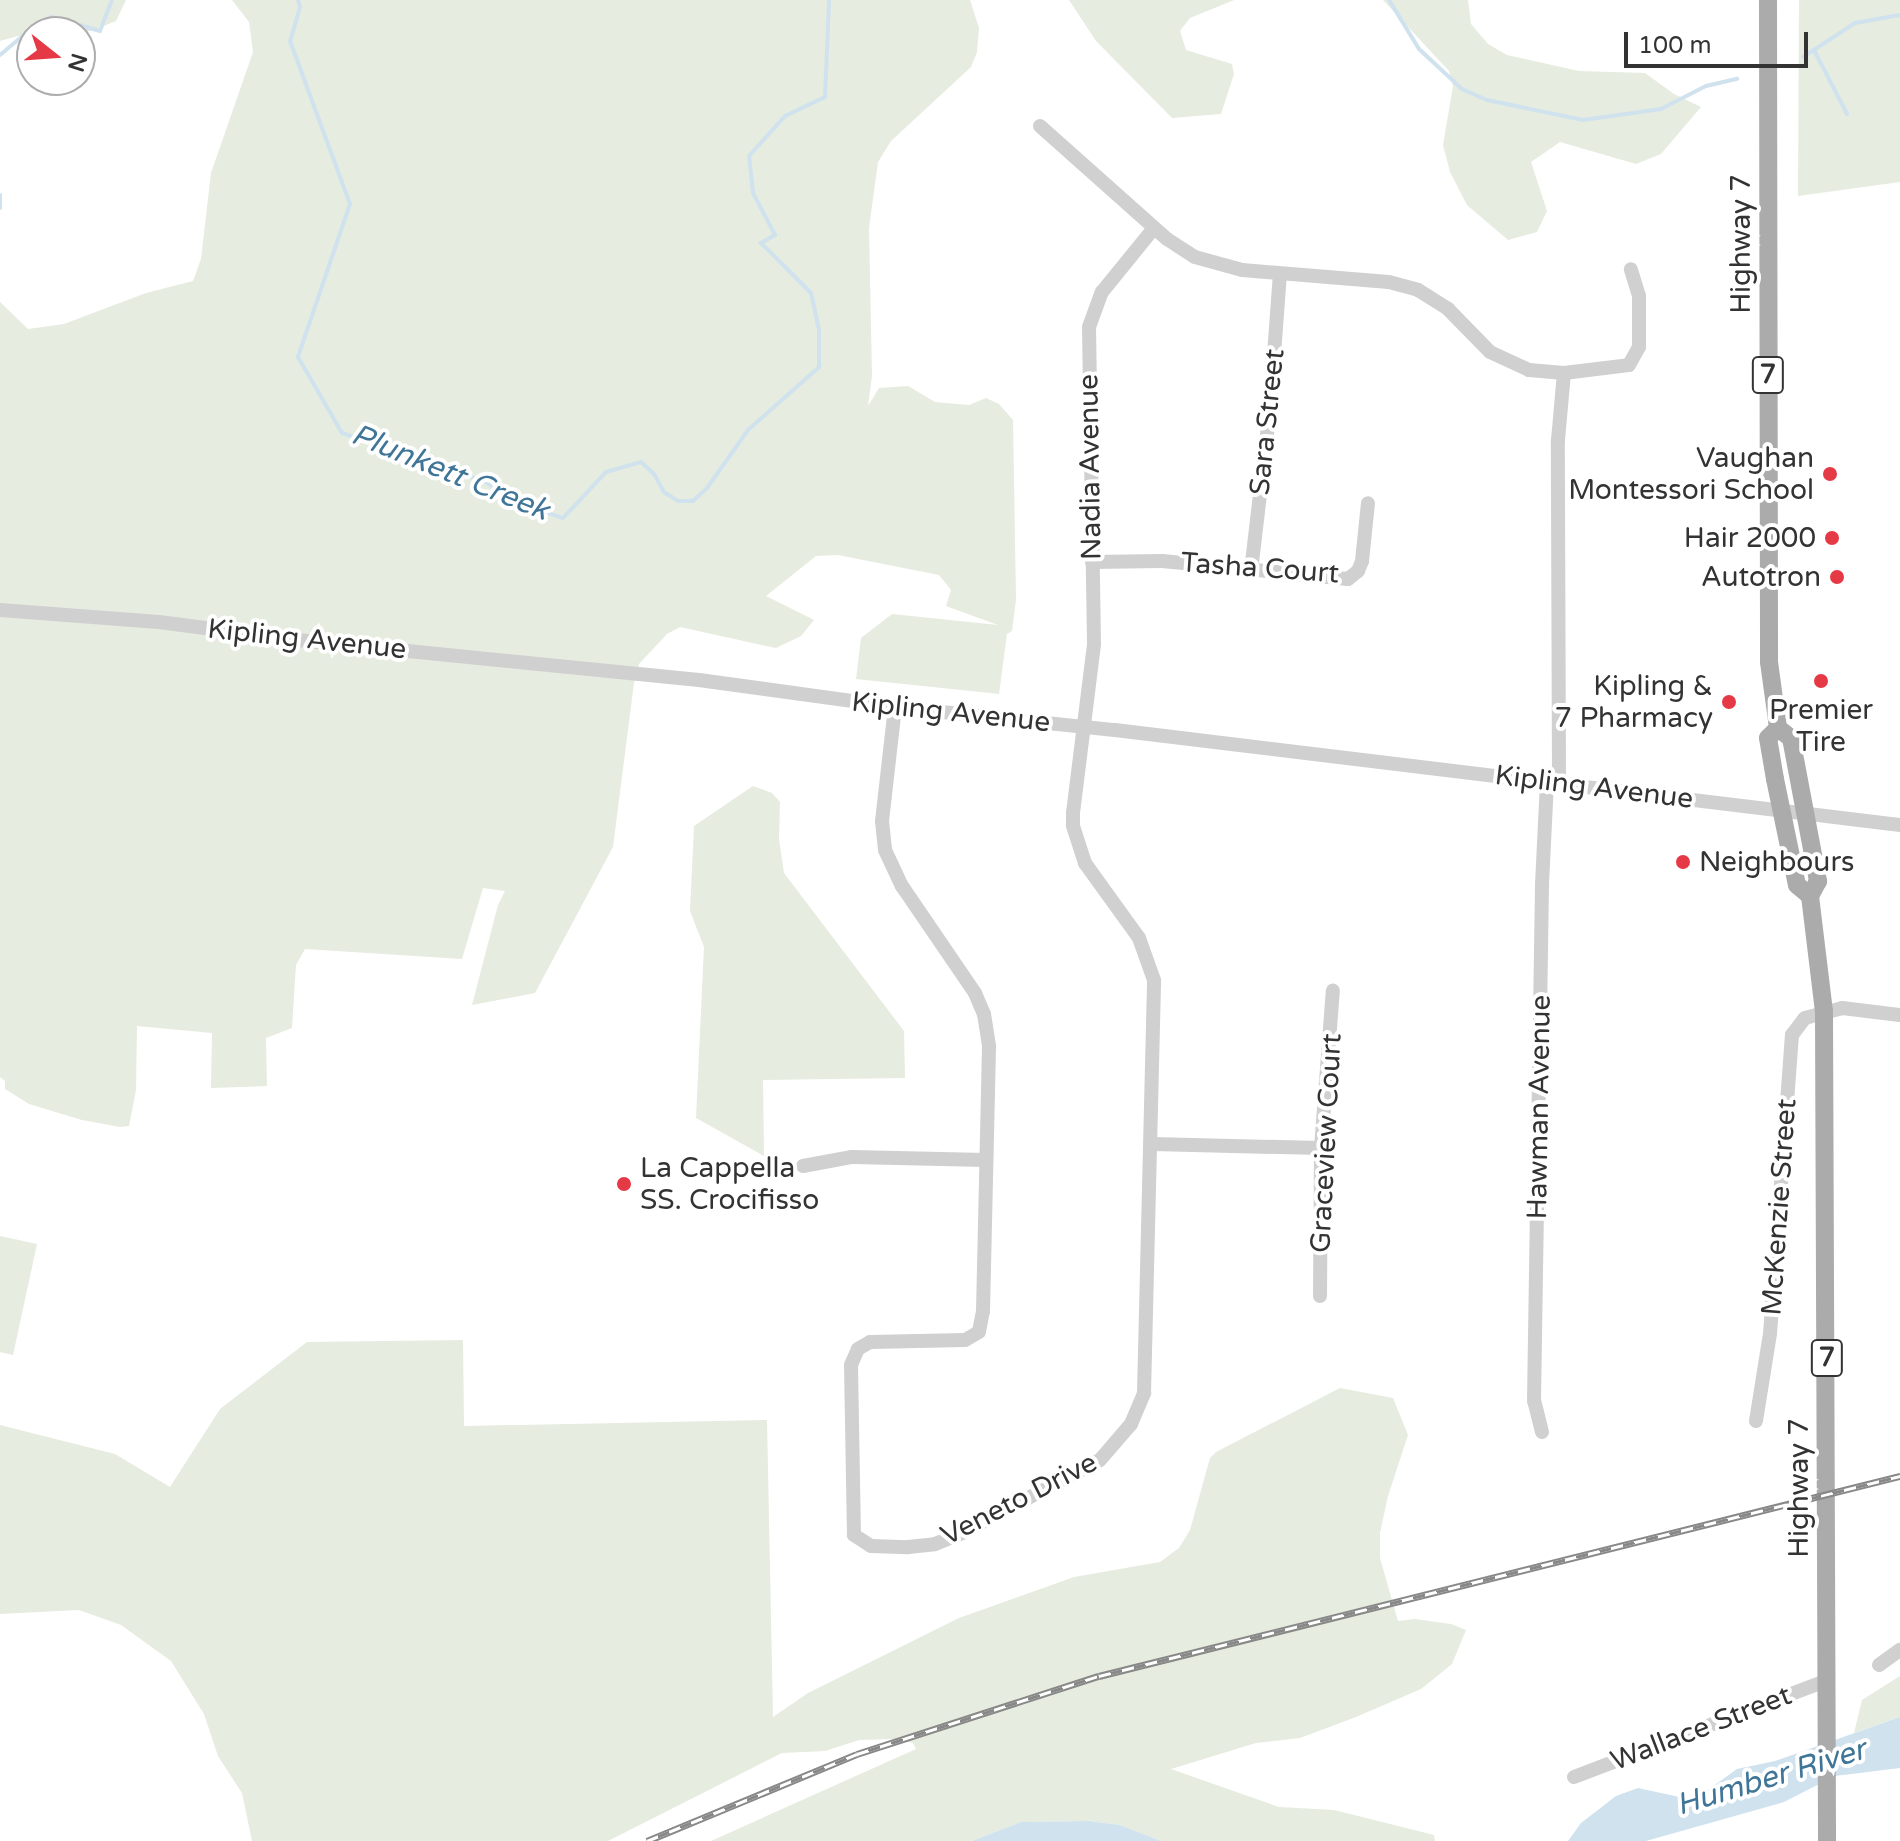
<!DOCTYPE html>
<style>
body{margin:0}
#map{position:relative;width:1900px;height:1841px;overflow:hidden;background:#fff;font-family:"Varela Round",sans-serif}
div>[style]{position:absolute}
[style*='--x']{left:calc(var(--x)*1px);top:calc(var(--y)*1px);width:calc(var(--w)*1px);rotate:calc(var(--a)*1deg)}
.green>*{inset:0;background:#e6ecdf}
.water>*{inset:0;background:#cfe2ee}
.stream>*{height:4px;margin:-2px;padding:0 2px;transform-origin:2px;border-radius:2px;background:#cfe2ee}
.minor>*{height:14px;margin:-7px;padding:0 7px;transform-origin:7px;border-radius:7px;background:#d0d0d0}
.major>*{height:18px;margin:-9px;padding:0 9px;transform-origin:9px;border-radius:9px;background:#ababab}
.rail>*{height:7px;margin-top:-3.5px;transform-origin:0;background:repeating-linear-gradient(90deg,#fff 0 12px,#888 0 24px);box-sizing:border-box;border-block:2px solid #888}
.dots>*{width:22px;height:22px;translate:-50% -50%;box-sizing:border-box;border:4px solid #fff;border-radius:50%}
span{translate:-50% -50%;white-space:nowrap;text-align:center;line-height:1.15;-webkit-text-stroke:8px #fff;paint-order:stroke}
.shield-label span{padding:2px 6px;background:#fff;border:2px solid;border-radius:6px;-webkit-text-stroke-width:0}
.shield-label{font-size:26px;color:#333;font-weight:700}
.street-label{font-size:28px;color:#333}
.poi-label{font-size:28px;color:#333}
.right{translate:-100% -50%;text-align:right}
.left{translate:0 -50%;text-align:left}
.water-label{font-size:30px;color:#3f7597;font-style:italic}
.north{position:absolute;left:16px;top:16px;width:80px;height:80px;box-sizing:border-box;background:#fff;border:2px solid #adadad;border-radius:50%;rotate:107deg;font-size:22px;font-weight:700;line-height:32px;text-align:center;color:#333}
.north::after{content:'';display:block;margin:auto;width:28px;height:36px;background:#e63946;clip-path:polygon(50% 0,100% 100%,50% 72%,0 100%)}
.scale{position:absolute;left:1624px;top:32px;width:184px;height:36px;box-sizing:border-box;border:4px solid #333;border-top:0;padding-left:10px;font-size:24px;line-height:28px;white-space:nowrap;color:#333;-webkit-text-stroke:6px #fff;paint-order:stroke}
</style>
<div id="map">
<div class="green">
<div style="clip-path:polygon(0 0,126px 0,116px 21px,91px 31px,32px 32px,0 41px)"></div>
<div style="clip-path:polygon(232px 0,970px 0,979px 28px,977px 52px,971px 67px,891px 141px,878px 162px,869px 228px,872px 376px,868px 406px,879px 388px,908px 386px,935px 402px,969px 405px,986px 398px,999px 404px,1013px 420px,1016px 600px,1012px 631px,1007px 634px,999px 694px,856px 679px,861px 638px,892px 614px,998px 625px,946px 606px,951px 590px,939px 575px,838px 555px,816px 556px,766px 596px,814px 620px,801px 636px,776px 648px,680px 627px,667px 634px,639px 664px,634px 683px,613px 847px,535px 993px,472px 1005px,498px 905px,505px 891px,483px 888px,462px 959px,305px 949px,296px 965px,292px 1028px,266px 1038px,267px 1086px,211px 1088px,212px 1033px,137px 1026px,136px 1090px,129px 1126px,120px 1127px,82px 1120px,29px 1104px,5px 1089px,5px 1081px,0 1077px,0 302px,28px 329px,64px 324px,146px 293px,193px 281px,201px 259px,211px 173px,253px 52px,249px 22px)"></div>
<div style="clip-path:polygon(1069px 0,1234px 0,1190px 18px,1180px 31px,1186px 50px,1232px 64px,1234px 74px,1221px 114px,1172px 118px,1096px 41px)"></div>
<div style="clip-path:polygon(1383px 0,1468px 0,1471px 24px,1488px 44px,1507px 55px,1579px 71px,1645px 73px,1674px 94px,1701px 107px,1661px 154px,1636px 164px,1560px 142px,1531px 162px,1547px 211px,1537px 232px,1508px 240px,1467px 205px,1450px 172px,1443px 145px,1453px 86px,1449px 71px)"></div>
<div style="clip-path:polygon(1799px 0,1900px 0,1900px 182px,1798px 196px)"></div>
<div style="clip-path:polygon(753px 786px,772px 793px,780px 802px,779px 839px,784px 873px,904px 1031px,905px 1078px,763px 1080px,764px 1156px,696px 1118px,704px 947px,690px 911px,694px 826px)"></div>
<div style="clip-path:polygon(0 1236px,37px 1244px,13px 1355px,0 1352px)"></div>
<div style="clip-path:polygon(463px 1340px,464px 1426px,767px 1420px,773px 1717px,808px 1693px,959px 1618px,1074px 1577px,1160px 1562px,1179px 1548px,1190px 1530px,1210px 1458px,1216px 1452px,1340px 1388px,1393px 1398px,1408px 1435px,1388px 1496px,1380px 1533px,1380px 1558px,1398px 1621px,1415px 1619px,1451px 1624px,1466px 1630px,1452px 1664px,1421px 1689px,1356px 1717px,1300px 1738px,1256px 1743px,1171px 1769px,1279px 1807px,1334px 1810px,1434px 1835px,1435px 1841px,1161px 1841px,1120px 1825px,1089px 1821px,1021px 1822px,972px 1841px,711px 1841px,916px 1749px,913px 1743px,895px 1739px,859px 1740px,825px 1751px,782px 1753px,608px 1841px,252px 1841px,242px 1793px,218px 1756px,204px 1714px,171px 1661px,121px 1625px,79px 1610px,0 1614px,0 1425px,115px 1454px,170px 1487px,220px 1409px,307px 1342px)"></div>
<div style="clip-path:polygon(1900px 1676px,1900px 1717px,1854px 1733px,1862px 1700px)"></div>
</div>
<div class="water">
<div style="clip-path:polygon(1900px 1717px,1900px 1768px,1835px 1776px,1784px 1802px,1646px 1841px,1568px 1841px,1581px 1823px,1616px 1796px,1638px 1788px,1684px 1798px,1708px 1790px,1737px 1769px,1775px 1761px)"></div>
<div style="clip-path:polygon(1089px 1821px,1120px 1825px,1161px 1841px,972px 1841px,1021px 1822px)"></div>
</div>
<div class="stream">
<div style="--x:298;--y:0;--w:7;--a:74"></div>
<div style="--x:300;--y:7;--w:35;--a:106"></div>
<div style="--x:290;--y:41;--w:174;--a:69.8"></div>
<div style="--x:350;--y:204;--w:162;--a:108.8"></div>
<div style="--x:298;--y:357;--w:88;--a:59.9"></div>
<div style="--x:342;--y:433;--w:152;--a:18.8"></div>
<div style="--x:486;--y:482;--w:38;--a:33"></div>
<div style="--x:518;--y:503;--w:47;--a:18.4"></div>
<div style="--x:563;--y:518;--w:63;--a:-46.9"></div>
<div style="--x:606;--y:472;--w:36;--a:-16"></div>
<div style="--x:641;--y:462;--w:18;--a:43"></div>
<div style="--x:654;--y:474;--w:21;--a:61"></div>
<div style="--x:664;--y:492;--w:17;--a:33"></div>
<div style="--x:678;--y:501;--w:15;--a:0"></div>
<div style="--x:693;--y:501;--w:19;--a:-43"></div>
<div style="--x:707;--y:488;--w:71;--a:-54.7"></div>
<div style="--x:748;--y:430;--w:95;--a:-41.6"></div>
<div style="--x:819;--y:367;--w:37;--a:-90"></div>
<div style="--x:819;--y:330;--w:38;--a:-102"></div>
<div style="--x:811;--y:293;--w:71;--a:-135"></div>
<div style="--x:761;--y:243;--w:16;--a:-30"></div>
<div style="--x:775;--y:235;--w:47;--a:-117.6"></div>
<div style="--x:753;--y:193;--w:37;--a:-96"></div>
<div style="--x:749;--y:156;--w:54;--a:-48"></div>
<div style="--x:785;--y:116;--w:44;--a:-25.4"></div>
<div style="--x:825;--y:97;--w:97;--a:-87.6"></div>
<div style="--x:1389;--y:0;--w:57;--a:58.5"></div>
<div style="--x:1419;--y:49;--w:59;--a:42.9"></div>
<div style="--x:1462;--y:89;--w:27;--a:24"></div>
<div style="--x:1487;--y:100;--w:98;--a:11.8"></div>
<div style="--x:1583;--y:120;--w:79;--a:-8"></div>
<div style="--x:1661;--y:109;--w:51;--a:-27.1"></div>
<div style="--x:1706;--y:86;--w:32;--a:-13"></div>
<div style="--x:1814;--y:50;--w:72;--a:62.7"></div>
<div style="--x:0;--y:55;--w:43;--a:-40.3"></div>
<div style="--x:33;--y:27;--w:21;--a:-29"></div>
<div style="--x:51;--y:17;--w:51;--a:15.9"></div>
<div style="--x:100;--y:31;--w:33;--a:-69"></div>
<div style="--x:1803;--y:57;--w:62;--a:-33.2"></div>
<div style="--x:1855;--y:23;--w:46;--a:-10.1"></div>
<div style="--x:0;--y:195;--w:13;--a:90"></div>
</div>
<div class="minor">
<div style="--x:1040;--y:126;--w:170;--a:41.7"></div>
<div style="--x:1167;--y:239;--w:33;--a:33"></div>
<div style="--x:1195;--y:257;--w:49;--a:15.5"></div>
<div style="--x:1242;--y:270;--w:147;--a:4.7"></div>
<div style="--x:1389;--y:282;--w:30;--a:15"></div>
<div style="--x:1418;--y:290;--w:36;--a:32"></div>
<div style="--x:1448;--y:309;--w:60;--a:45.7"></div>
<div style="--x:1490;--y:352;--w:43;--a:24.8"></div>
<div style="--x:1529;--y:370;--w:35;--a:5"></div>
<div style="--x:1564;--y:373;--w:65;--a:-7"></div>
<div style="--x:1629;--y:365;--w:21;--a:-61"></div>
<div style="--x:1639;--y:347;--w:51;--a:-90"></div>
<div style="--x:1639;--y:296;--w:28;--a:-107"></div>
<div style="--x:1092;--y:562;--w:70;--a:-0.8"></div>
<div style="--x:1162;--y:561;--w:187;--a:5.5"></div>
<div style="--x:1348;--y:579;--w:13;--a:-39"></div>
<div style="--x:1358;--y:571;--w:11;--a:-68"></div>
<div style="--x:1362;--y:561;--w:58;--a:-84.1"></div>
<div style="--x:1251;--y:571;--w:163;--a:-83.3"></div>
<div style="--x:1270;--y:409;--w:135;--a:-85.8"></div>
<div style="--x:0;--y:610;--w:159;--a:4.3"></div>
<div style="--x:159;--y:622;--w:140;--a:7.4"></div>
<div style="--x:298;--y:640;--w:403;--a:5.7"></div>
<div style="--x:699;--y:680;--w:198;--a:7.8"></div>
<div style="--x:895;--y:707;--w:221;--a:6"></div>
<div style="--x:1115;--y:730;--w:791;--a:6.9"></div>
<div style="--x:895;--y:707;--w:115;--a:96.5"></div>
<div style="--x:882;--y:821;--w:29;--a:84"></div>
<div style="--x:885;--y:850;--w:40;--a:65"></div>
<div style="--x:902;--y:886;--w:130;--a:55.7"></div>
<div style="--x:975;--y:993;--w:23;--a:67"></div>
<div style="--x:984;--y:1014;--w:33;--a:81"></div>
<div style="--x:989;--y:1047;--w:264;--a:91.3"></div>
<div style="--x:983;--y:1311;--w:21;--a:101"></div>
<div style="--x:979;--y:1332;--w:16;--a:150"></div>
<div style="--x:965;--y:1340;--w:95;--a:178.8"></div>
<div style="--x:870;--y:1342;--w:14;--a:150"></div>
<div style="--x:858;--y:1349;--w:17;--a:114"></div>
<div style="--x:851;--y:1365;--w:170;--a:89"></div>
<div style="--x:854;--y:1535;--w:20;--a:33"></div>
<div style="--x:871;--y:1546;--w:37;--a:2"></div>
<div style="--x:908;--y:1547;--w:27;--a:-6"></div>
<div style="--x:935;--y:1544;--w:29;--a:-22"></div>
<div style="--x:962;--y:1533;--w:156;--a:-27.9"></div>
<div style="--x:1100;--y:1460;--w:48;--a:-49.3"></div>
<div style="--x:1131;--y:1424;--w:34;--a:-67"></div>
<div style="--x:1144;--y:1393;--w:413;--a:-88.6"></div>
<div style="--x:1154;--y:980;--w:45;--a:-109.7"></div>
<div style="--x:1139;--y:938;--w:92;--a:-125.8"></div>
<div style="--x:1085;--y:863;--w:40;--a:-108"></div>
<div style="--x:1073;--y:825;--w:12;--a:-90"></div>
<div style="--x:1073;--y:813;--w:170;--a:-82.9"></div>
<div style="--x:1094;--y:644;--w:317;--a:-90.9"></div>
<div style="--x:1089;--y:327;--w:37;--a:-70"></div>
<div style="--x:1102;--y:292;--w:82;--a:-50.9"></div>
<div style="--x:1559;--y:782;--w:342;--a:-90.2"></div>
<div style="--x:1558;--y:440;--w:67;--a:-84.9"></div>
<div style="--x:1153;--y:1144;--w:168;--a:1.4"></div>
<div style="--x:803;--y:1166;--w:50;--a:-10.4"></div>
<div style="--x:852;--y:1157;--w:134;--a:1.3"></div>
<div style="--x:1320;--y:1296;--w:148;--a:-89.6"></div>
<div style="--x:1321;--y:1148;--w:158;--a:-85.7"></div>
<div style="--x:1756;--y:1421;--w:88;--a:-80.9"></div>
<div style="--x:1770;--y:1334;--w:300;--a:-85.8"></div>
<div style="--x:1792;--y:1035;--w:21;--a:-53"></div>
<div style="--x:1805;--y:1018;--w:38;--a:-15"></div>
<div style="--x:1842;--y:1008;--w:58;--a:6.9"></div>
<div style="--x:1542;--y:1432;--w:32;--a:-104"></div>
<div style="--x:1534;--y:1401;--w:517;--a:-89.11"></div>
<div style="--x:1542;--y:884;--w:103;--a:-87.2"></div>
<div style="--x:1879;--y:1665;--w:26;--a:-36"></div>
<div style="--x:1574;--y:1777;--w:272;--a:-20.9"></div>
</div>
<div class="major">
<div style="--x:1768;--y:0;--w:662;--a:89.91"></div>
<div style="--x:1769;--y:662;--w:67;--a:82.2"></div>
<div style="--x:1778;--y:728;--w:16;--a:38"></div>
<div style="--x:1791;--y:738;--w:146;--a:79.3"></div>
<div style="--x:1818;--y:881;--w:17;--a:118"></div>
<div style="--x:1810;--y:896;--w:116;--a:83.1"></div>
<div style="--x:1824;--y:1011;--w:830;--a:89.79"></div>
<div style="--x:1778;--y:728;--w:14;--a:135"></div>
<div style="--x:1768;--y:738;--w:42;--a:80.3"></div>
<div style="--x:1775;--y:779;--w:108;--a:78.3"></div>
<div style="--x:1797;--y:885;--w:17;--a:40"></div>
</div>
<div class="rail">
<div style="--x:647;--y:1841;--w:227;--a:-22.5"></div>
<div style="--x:857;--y:1754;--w:254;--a:-17.9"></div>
<div style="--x:1099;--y:1676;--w:826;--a:-14.02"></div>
</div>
<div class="dots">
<div style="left:1830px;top:474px;background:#e63946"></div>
<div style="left:1832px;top:538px;background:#e63946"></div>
<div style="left:1837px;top:577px;background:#e63946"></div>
<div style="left:1821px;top:681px;background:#e63946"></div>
<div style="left:1729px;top:702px;background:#e63946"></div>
<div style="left:1683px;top:862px;background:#e63946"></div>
<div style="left:624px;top:1184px;background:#e63946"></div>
</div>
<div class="shield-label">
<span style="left:1768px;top:375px">7</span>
<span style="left:1827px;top:1358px">7</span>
</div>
<div class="street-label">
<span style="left:1741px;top:244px;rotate:-90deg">Highway 7</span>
<span style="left:1267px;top:422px;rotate:-84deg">Sara Street</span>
<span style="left:1090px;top:467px;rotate:-91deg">Nadia Avenue</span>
<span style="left:1260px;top:568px;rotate:4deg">Tasha Court</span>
<span style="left:307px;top:639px;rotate:6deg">Kipling Avenue</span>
<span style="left:951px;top:712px;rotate:6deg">Kipling Avenue</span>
<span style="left:1594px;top:787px;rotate:7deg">Kipling Avenue</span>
<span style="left:1539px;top:1107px;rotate:-89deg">Hawman Avenue</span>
<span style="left:1326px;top:1143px;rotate:-87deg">Graceview Court</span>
<span style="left:1779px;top:1207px;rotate:-86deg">McKenzie Street</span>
<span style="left:1799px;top:1488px;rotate:-90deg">Highway 7</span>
<span style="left:1019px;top:1499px;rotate:-27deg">Veneto Drive</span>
<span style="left:1701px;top:1728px;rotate:-21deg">Wallace Street</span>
</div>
<div class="poi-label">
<span class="right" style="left:1814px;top:474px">Vaughan<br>Montessori School</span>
<span class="right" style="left:1816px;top:538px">Hair 2000</span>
<span class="right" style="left:1821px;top:577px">Autotron</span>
<span class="right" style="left:1713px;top:702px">Kipling &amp;<br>7 Pharmacy</span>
<span style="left:1821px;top:726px">Premier<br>Tire</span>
<span class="left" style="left:1699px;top:862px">Neighbours</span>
<span class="left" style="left:640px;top:1184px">La Cappella<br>SS. Crocifisso</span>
</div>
<div class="water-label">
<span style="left:450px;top:473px;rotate:22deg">Plunkett Creek</span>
<span style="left:1771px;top:1778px;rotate:-17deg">Humber River</span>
</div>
<div class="north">N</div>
<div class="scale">100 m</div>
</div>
